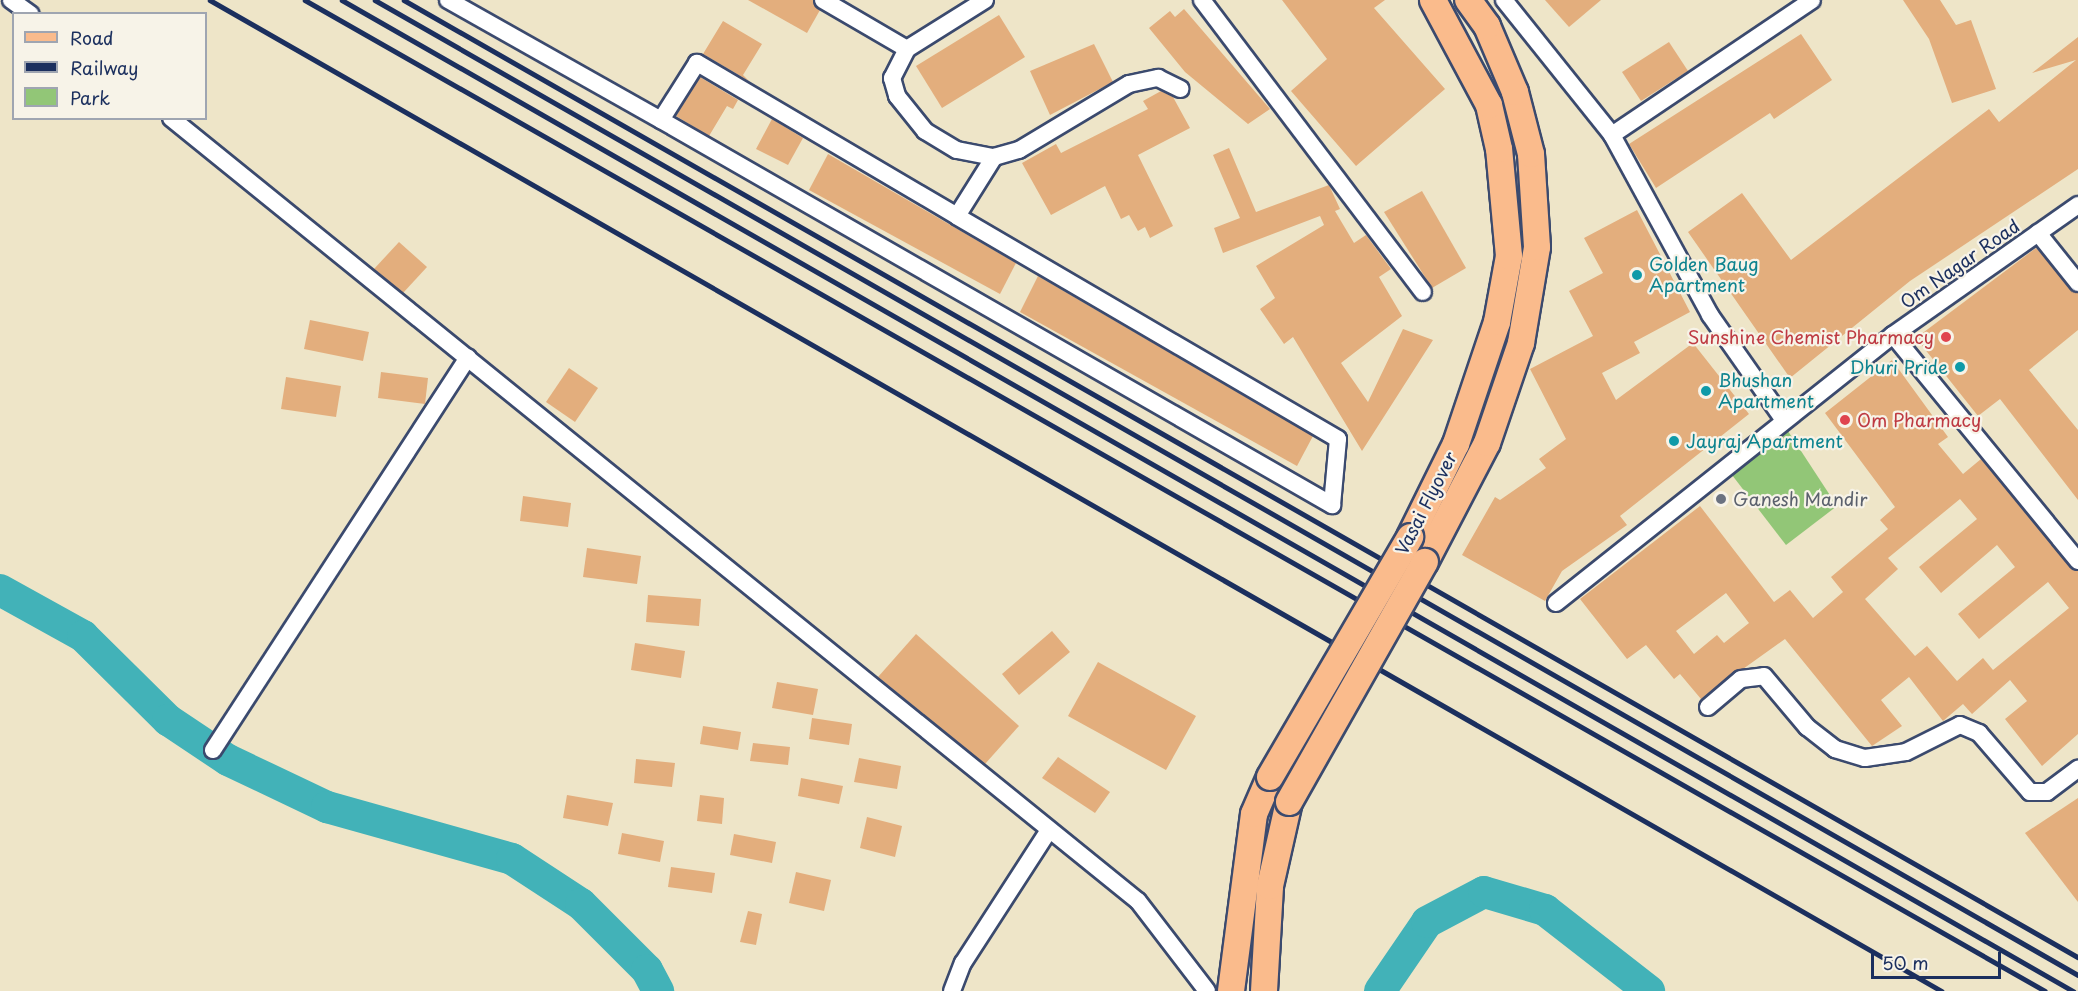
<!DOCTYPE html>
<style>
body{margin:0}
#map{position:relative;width:2078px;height:991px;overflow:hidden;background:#eee5c8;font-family:"Playpen Sans",sans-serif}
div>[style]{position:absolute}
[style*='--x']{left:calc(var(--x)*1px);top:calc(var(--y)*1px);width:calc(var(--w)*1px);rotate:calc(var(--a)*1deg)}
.green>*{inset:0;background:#92c677}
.river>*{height:32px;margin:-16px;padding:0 16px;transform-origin:16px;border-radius:16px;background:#42b2b8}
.building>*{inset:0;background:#e3ae7d}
.roads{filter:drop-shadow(2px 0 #3b4a6e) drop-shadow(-2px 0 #3b4a6e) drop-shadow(0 2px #3b4a6e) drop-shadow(0 -2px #3b4a6e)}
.minor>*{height:16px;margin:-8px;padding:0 8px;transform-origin:8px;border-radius:8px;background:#fff}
.primary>*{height:26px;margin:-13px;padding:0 13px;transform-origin:13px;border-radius:13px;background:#fabb8c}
.rail>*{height:4.5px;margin:-2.25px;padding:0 2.25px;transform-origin:2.25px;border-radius:2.25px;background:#1b2f5e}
.bridges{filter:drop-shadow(2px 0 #3b4a6e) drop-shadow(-2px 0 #3b4a6e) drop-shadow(0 2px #3b4a6e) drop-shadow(0 -2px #3b4a6e)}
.primary-bridge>*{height:26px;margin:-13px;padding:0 13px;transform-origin:13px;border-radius:13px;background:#fabb8c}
.dots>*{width:16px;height:16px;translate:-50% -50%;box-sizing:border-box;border:3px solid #f7f3e8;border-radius:50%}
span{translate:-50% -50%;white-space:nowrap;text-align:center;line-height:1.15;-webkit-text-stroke:4.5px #f7f3e8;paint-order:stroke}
.street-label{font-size:18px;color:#1b2f5e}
.culture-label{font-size:18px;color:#0d838f}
.left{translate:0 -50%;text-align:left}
.right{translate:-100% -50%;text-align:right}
.health-label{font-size:18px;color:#be3a42}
.worship-label{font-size:18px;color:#5b616d}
.legend{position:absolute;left:12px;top:12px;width:195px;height:108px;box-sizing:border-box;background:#f7f3e8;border:2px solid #9fa5b1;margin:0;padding:8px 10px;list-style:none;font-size:18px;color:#1b2f5e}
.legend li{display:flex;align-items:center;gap:12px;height:30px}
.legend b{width:30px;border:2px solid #9fa5b1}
.scale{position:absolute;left:1871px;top:952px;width:130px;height:27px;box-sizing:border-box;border:3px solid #1b2f5e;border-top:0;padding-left:8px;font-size:18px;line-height:21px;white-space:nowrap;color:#1b2f5e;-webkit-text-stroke:4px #f7f3e8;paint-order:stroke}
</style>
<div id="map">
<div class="green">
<div style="clip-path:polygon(1786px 428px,1837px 506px,1786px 545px,1732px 475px)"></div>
</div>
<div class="river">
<div style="--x:0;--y:590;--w:95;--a:29"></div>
<div style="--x:83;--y:636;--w:120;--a:44.7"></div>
<div style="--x:168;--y:720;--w:72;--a:33.7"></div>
<div style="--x:228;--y:760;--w:110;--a:25.4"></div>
<div style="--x:327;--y:807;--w:192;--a:15.7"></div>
<div style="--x:512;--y:859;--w:82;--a:33.1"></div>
<div style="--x:581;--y:904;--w:93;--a:45"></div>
<div style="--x:647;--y:970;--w:24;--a:62"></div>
<div style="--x:1380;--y:991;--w:83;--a:-55.7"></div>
<div style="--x:1427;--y:922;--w:64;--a:-27.8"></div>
<div style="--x:1484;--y:892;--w:64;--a:16.4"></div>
<div style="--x:1545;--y:910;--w:132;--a:37.9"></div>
</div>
<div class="building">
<div style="clip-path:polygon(748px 0,813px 0,820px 10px,807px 33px)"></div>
<div style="clip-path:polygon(1282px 0,1385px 0,1374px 8px,1445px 89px,1356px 166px,1291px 91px,1327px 59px)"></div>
<div style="clip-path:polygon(1545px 0,1601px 0,1569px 27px)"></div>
<div style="clip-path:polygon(1903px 0,1940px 0,1956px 25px,1971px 20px,1996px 89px,1952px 103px,1929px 39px)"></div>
<div style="clip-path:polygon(1184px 9px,1270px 109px,1248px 124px,1185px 72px,1149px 28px,1170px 11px,1175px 17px)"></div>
<div style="clip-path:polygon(999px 15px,1025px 57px,942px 108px,916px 66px)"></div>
<div style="clip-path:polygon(723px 21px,762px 44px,743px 75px,749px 81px,703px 54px)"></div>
<div style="clip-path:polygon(1801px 34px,1832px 80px,1774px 119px,1770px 113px,1656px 188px,1629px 144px)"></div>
<div style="clip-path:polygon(2078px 37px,2078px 169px,1910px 281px,1790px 378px,1688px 232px,1742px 193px,1791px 260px,1989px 109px,1999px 122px,2076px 60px,2032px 73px)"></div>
<div style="clip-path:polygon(1669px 42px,1688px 71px,1641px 101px,1622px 72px)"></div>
<div style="clip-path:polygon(1094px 44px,1113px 82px,1050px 115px,1030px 71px)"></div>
<div style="clip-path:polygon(700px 77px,738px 100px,733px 109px,727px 106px,709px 136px,676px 116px)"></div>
<div style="clip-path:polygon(1161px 91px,1173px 97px,1190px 128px,1138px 155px,1173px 226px,1150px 238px,1145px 227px,1138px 231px,1129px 215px,1121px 219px,1105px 186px,1051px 215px,1022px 163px,1056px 144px,1061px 153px,1148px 109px,1143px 101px)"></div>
<div style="clip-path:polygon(772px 119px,803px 138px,788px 165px,756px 149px)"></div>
<div style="clip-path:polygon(1229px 148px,1256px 212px,1329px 185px,1340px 209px,1335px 211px,1354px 243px,1366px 235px,1391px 269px,1379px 277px,1402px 316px,1341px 363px,1368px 402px,1403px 329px,1433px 340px,1362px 451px,1293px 337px,1284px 344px,1260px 309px,1275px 298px,1256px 266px,1324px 225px,1320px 216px,1223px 253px,1214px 228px,1240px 218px,1213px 155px)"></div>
<div style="clip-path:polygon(828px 154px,1016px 263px,1000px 294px,809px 190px)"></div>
<div style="clip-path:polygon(1422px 191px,1466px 268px,1432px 288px,1384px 212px)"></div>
<div style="clip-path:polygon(1637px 210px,1690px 312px,1634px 342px,1640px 353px,1602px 373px,1616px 400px,1693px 343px,1749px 414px,1620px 516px,1627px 525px,1562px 571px,1545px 601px,1462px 555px,1495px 497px,1500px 500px,1546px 468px,1539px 459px,1566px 439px,1530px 369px,1593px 336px,1569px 291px,1603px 273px,1584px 238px)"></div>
<div style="clip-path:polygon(399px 242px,427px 267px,403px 293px,374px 269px)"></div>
<div style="clip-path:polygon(2036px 248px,2078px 293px,2078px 330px,2029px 370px,2078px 430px,2078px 500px,2000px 399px,1978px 416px,1916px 338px)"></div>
<div style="clip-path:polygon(1038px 276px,1313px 436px,1297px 466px,1020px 312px)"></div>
<div style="clip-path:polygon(310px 320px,369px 332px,363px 361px,304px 349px)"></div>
<div style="clip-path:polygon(evenodd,1892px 360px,1948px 437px,1938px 444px,1963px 474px,1981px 459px,2078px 571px,2078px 734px,2042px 766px,2005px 719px,2027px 701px,2010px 680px,1972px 714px,1963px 704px,1943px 721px,1909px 677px,1881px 700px,1902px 726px,1872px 746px,1785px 639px,1701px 699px,1680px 674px,1674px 679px,1646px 645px,1627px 659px,1580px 599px,1700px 506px,1774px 602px,1790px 590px,1813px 618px,1843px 592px,1831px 577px,1888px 529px,1880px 520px,1895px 507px,1825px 413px,1892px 360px,1960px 499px,1977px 519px,1919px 567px,1941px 593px,1997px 545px,2015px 567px,1958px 614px,1979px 639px,2048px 582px,2069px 608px,1993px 670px,1983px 658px,1957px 681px,1927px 646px,1915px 656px,1865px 599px,1898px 569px,1888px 558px,1960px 499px,1892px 360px,1726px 593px,1749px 623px,1724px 643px,1717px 635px,1694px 654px,1676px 631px,1726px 593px)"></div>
<div style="clip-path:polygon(569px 368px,598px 388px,575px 422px,546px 402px)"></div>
<div style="clip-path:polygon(381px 372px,428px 378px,425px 404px,378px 398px)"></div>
<div style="clip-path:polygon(286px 377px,341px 386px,336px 417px,281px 409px)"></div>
<div style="clip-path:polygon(523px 496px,571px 503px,568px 527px,520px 521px)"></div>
<div style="clip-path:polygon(587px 548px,641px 556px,637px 584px,583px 577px)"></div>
<div style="clip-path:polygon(648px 595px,701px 599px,699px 626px,646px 622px)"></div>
<div style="clip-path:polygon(1052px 631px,1070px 652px,1019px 695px,1002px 674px)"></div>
<div style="clip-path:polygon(916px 634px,1019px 726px,985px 764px,878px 677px)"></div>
<div style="clip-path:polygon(635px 643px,685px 651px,681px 678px,631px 670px)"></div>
<div style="clip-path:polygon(1098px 662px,1196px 716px,1166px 770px,1068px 716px)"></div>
<div style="clip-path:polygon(777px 682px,818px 689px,813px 715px,772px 708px)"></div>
<div style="clip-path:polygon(812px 718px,852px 724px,849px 745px,809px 739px)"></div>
<div style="clip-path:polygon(703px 726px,741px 732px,738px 750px,700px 744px)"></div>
<div style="clip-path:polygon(753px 743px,790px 747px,788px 765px,750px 761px)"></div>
<div style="clip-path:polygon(1058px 757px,1110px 792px,1095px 813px,1042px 778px)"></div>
<div style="clip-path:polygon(859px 758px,901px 766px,897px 789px,854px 782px)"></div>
<div style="clip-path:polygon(636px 759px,675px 763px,672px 787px,634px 783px)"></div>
<div style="clip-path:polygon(801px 778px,843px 786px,839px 804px,798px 796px)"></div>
<div style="clip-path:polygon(567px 795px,613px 803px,608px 826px,563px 818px)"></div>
<div style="clip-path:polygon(700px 795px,724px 798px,722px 824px,697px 821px)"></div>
<div style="clip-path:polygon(2078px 798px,2078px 902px,2025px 833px)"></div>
<div style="clip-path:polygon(867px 817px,902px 826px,895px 857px,860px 848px)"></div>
<div style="clip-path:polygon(622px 833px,664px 841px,660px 862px,618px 854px)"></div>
<div style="clip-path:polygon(734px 834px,776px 842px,772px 863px,730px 855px)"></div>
<div style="clip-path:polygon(671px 867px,715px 873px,712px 893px,668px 887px)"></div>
<div style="clip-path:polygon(796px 872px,831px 880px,824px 911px,789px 903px)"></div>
<div style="clip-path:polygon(748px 911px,762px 914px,756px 945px,740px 942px)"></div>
</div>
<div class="roads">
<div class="minor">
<div style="--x:11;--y:0;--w:24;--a:36"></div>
<div style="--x:448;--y:0;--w:244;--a:29.4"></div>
<div style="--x:823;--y:0;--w:97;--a:30.3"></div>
<div style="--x:985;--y:0;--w:92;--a:147.9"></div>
<div style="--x:907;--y:49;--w:33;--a:117"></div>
<div style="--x:892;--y:78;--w:19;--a:74"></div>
<div style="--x:897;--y:96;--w:45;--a:51.3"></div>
<div style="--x:925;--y:131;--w:37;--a:31"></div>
<div style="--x:957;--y:150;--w:38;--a:11"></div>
<div style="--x:994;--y:157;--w:26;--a:-16"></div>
<div style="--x:1019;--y:150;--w:128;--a:-31"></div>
<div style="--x:1129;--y:84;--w:30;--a:-12"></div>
<div style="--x:1158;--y:78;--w:25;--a:26"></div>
<div style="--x:1202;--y:0;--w:366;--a:52.9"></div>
<div style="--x:1504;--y:0;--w:173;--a:51.3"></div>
<div style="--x:1612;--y:135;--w:205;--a:61.4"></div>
<div style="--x:1710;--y:315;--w:127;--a:54.9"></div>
<div style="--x:171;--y:118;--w:1244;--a:39"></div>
<div style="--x:1138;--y:901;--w:113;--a:52.5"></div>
<div style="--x:1612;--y:135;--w:241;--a:-34"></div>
<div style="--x:957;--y:216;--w:302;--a:-149.5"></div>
<div style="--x:697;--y:63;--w:67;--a:122.3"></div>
<div style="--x:661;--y:120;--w:774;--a:29.85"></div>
<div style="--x:1332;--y:505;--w:66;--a:-84.8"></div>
<div style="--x:1338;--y:439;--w:441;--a:-149.7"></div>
<div style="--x:957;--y:216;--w:70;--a:-57.9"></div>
<div style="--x:2038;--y:233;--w:64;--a:51.3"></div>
<div style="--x:1893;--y:335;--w:292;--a:50.7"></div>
<div style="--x:1556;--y:603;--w:431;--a:-38.5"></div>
<div style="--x:1893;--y:335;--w:226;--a:-35.1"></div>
<div style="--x:1708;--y:707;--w:43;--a:-40.3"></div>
<div style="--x:1741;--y:679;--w:23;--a:-7"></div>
<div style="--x:1764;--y:676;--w:67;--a:49.9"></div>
<div style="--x:1807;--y:727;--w:36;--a:38"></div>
<div style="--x:1835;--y:749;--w:31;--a:17"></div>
<div style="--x:1865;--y:758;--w:41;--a:-8.3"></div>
<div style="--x:1906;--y:752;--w:60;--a:-26.6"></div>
<div style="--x:1960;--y:725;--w:21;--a:23"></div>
<div style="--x:1979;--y:733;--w:78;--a:49.2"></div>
<div style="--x:2030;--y:792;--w:17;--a:0"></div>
<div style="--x:2047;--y:792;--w:39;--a:-37"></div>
<div style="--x:213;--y:750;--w:468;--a:-57"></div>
<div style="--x:952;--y:991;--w:30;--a:-69"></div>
<div style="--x:963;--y:963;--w:158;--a:-57.1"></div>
</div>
<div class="primary">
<div style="--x:1410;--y:537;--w:104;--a:-63.7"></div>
<div style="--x:1456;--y:444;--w:129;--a:-71.4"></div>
<div style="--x:1497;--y:322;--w:67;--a:-79.7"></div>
<div style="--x:1509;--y:256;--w:107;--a:-95.3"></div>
<div style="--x:1499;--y:149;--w:45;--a:-102.8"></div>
<div style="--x:1489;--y:105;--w:119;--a:-118.1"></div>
<div style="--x:1425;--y:562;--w:134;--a:-62.5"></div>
<div style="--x:1487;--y:443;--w:106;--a:-71.2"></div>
<div style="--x:1521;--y:343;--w:97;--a:-80.5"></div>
<div style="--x:1537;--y:247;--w:93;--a:-93.7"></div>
<div style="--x:1531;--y:154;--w:64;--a:-104.5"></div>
<div style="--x:1515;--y:92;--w:72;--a:-113"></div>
<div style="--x:1487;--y:26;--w:32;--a:-126"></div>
<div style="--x:1231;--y:991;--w:178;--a:-82.6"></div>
<div style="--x:1254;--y:814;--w:40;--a:-66.6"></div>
<div style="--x:1264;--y:991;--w:105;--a:-86.7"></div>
<div style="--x:1270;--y:886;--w:86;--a:-77.3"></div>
</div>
</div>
<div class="rail">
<div style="--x:210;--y:0;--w:1995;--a:29.78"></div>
<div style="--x:305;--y:0;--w:2002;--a:29.66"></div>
<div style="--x:342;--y:0;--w:1995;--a:29.79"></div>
<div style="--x:375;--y:0;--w:1962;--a:29.79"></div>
<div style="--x:404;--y:0;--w:1928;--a:29.76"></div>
</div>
<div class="bridges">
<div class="primary-bridge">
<div style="--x:1270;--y:777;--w:278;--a:-59.7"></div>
<div style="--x:1289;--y:802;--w:276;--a:-60.5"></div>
</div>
</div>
<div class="dots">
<div style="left:1637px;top:275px;background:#0f9aa8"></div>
<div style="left:1946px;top:337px;background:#e0444e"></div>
<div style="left:1960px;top:367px;background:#0f9aa8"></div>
<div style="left:1706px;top:391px;background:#0f9aa8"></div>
<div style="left:1845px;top:420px;background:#e0444e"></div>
<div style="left:1674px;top:441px;background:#0f9aa8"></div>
<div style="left:1721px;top:499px;background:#6b7280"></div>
</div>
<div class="street-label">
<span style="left:1960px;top:264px;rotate:-35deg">Om Nagar Road</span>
<span style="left:1426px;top:503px;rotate:-63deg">Vasai Flyover</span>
</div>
<div class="culture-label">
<span class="left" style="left:1649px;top:275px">Golden Baug<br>Apartment</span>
<span class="right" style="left:1948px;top:367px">Dhuri Pride</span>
<span class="left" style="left:1718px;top:391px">Bhushan<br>Apartment</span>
<span class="left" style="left:1686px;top:441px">Jayraj Apartment</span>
</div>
<div class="health-label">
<span class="right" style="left:1934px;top:337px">Sunshine Chemist Pharmacy</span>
<span class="left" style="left:1857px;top:420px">Om Pharmacy</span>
</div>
<div class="worship-label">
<span class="left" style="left:1733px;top:499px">Ganesh Mandir</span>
</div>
<ul class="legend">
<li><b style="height:8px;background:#fabb8c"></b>Road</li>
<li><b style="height:8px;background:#1b2f5e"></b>Railway</li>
<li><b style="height:16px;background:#92c677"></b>Park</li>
</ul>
<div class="scale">50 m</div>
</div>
